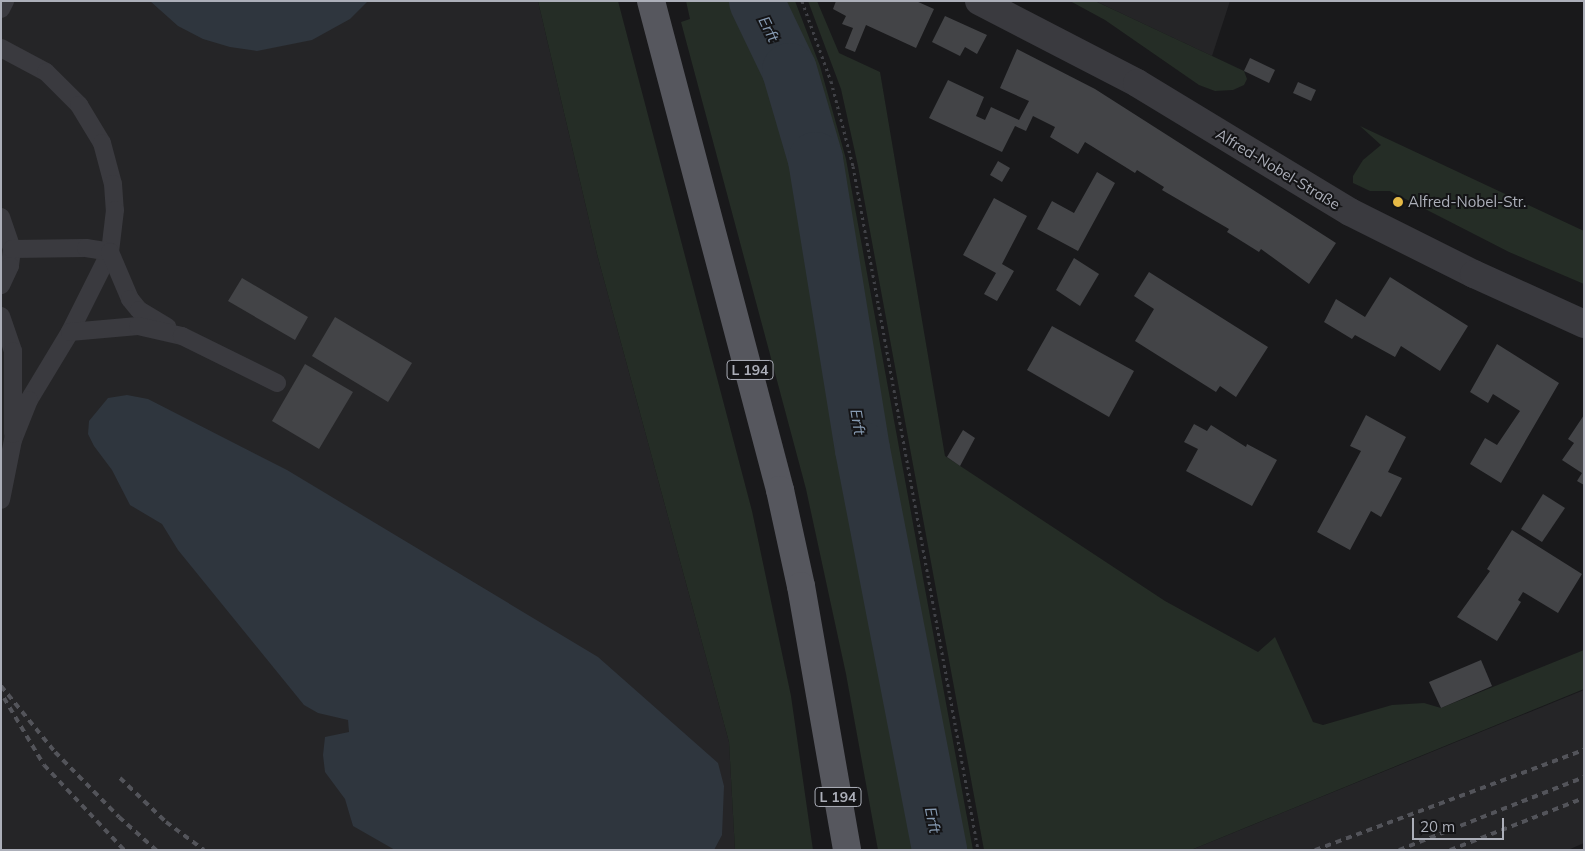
<!DOCTYPE html>
<meta charset="utf-8">
<style>
body{margin:0}
#map{position:relative;width:1585px;height:851px;overflow:hidden;background:#19191b;font-family:Mulish,sans-serif}
div>[style]{position:absolute}
[style*='--x']{left:calc(var(--x)*1px);top:calc(var(--y)*1px);width:calc(var(--w)*1px);rotate:calc(var(--a)*1deg)}
.built>*{inset:0;background:#252527}
.green>*{inset:0;background:#252d26}
.water>*{inset:0;background:#2f363e}
.river>*{height:55px;margin:-27.5px;padding:0 27.5px;transform-origin:27.5px;border-radius:27.5px;background:#2f363e}
.building>*{inset:0;background:#434447}
.path>*{height:3px;margin-top:-1.5px;transform-origin:0;background:repeating-linear-gradient(90deg,#404146 0 2.5px,transparent 0 6.5px)}
.service>*{height:18px;margin:-9px;padding:0 9px;transform-origin:9px;border-radius:9px;background:#3a3a3f}
.minor>*{height:28px;margin:-14px;padding:0 14px;transform-origin:14px;border-radius:14px;background:#3a3a3f}
.primary>*{height:28px;margin:-14px;padding:0 14px;transform-origin:14px;border-radius:14px;background:#56575e}
.rail>*{height:4px;margin-top:-2px;transform-origin:0;background:repeating-linear-gradient(90deg,#53545a 0 6px,transparent 0 11px)}
.dots>*{width:14px;height:14px;translate:-50% -50%;box-sizing:border-box;border:2px solid #141416;border-radius:50%}
span{translate:-50% -50%;white-space:nowrap;text-align:center;line-height:1.15;-webkit-text-stroke:4px #141416;paint-order:stroke}
.shield-label span{padding:1px 4px;background:#141416;border:1px solid;border-radius:4px;-webkit-text-stroke-width:0}
.shield-label{font-size:14px;color:#acafb9;font-weight:700}
.street-label{font-size:15px;color:#acafb9}
.poi-label{font-size:15px;color:#acafb9}
.left{translate:0 -50%;text-align:left}
.water-label{font-size:16px;color:#869ab1;font-style:italic}
.frame{position:absolute;inset:0;border:2px solid #acafb9;pointer-events:none}
.scale{position:absolute;left:1412px;top:818px;width:92px;height:22px;box-sizing:border-box;border:2px solid #acafb9;border-top:0;padding-left:6px;font-size:15px;line-height:18px;white-space:nowrap;color:#acafb9;-webkit-text-stroke:4px #141416;paint-order:stroke}
</style>
<div id="map">
<div class="built">
<div style="clip-path:polygon(1px 1px,538px 1px,597px 254px,729px 742px,735px 850px,1px 850px)"></div>
<div style="clip-path:polygon(1095px 1px,1230px 1px,1212px 56px)"></div>
<div style="clip-path:polygon(1584px 690px,1584px 843px,1568px 850px,1191px 850px)"></div>
</div>
<div class="green">
<div style="clip-path:polygon(538px 1px,618px 1px,752px 511px,791px 696px,813px 850px,735px 850px,729px 742px,597px 254px)"></div>
<div style="clip-path:polygon(686px 1px,750px 1px,776px 53px,798px 120px,814px 195px,842px 385px,928px 850px,878px 850px,846px 674px,806px 489px,681px 22px,690px 19px)"></div>
<div style="clip-path:polygon(772px 1px,795px 1px,820px 66px,846px 159px,973px 850px,951px 850px,933px 739px,874px 439px,843px 243px,819px 126px,794px 46px)"></div>
<div style="clip-path:polygon(808px 1px,817px 1px,839px 53px,880px 72px,945px 456px,1165px 601px,1258px 652px,1275px 637px,1313px 722px,1323px 725px,1392px 705px,1424px 703px,1441px 708px,1584px 650px,1584px 689px,1191px 850px,984px 850px,858px 166px,841px 89px)"></div>
<div style="clip-path:polygon(1070px 1px,1095px 1px,1244px 71px,1247px 79px,1244px 85px,1233px 90px,1215px 91px,1199px 85px,1105px 20px)"></div>
<div style="clip-path:polygon(1360px 126px,1584px 231px,1584px 284px,1509px 252px,1390px 191px,1370px 191px,1353px 183px,1353px 176px,1363px 160px,1381px 145px)"></div>
</div>
<div class="water">
<div style="clip-path:polygon(150px 1px,368px 1px,350px 19px,312px 40px,257px 51px,230px 47px,203px 39px,178px 26px)"></div>
<div style="clip-path:polygon(127px 395px,148px 399px,287px 470px,598px 657px,718px 763px,724px 786px,722px 835px,714px 850px,395px 850px,353px 826px,345px 799px,325px 772px,323px 755px,325px 737px,349px 732px,348px 720px,318px 713px,304px 705px,178px 550px,162px 524px,130px 505px,112px 470px,94px 446px,88px 434px,89px 421px,108px 398px)"></div>
</div>
<div class="river">
<div style="--x:756;--y:1;--w:76;--a:64.4"></div>
<div style="--x:789;--y:70;--w:93;--a:73.7"></div>
<div style="--x:815;--y:159;--w:294;--a:80.8"></div>
<div style="--x:862;--y:449;--w:408;--a:79.1"></div>
</div>
<div class="building">
<div style="clip-path:polygon(836px 1px,916px 1px,934px 9px,916px 48px,866px 25px,855px 52px,845px 48px,853px 28px,842px 24px,846px 16px,833px 9px)"></div>
<div style="clip-path:polygon(945px 16px,987px 35px,977px 54px,965px 47px,960px 56px,932px 42px)"></div>
<div style="clip-path:polygon(1017px 49px,1095px 89px,1336px 243px,1309px 284px,1261px 249px,1259px 252px,1227px 232px,1229px 229px,1162px 190px,1164px 187px,1137px 170px,1135px 173px,1085px 142px,1078px 154px,1050px 137px,1055px 127px,1033px 116px,1026px 131px,1015px 126px,1002px 152px,929px 118px,948px 80px,984px 97px,976px 116px,985px 120px,991px 107px,1019px 120px,1029px 101px,1000px 88px)"></div>
<div style="clip-path:polygon(1250px 58px,1275px 70px,1269px 83px,1244px 71px)"></div>
<div style="clip-path:polygon(1298px 82px,1316px 90px,1311px 101px,1293px 93px)"></div>
<div style="clip-path:polygon(998px 161px,1010px 168px,1002px 182px,990px 175px)"></div>
<div style="clip-path:polygon(1097px 172px,1115px 183px,1078px 251px,1037px 229px,1052px 201px,1074px 213px)"></div>
<div style="clip-path:polygon(994px 198px,1027px 216px,1002px 264px,1014px 271px,997px 301px,984px 294px,996px 273px,963px 255px)"></div>
<div style="clip-path:polygon(1074px 258px,1099px 274px,1080px 306px,1056px 290px)"></div>
<div style="clip-path:polygon(1149px 272px,1268px 347px,1236px 397px,1220px 386px,1216px 392px,1135px 341px,1154px 309px,1134px 296px)"></div>
<div style="clip-path:polygon(1390px 277px,1468px 326px,1440px 371px,1401px 346px,1395px 357px,1355px 335px,1352px 339px,1324px 322px,1336px 299px,1365px 317px)"></div>
<div style="clip-path:polygon(242px 278px,308px 317px,295px 340px,228px 301px)"></div>
<div style="clip-path:polygon(335px 317px,412px 363px,388px 402px,312px 356px)"></div>
<div style="clip-path:polygon(1052px 326px,1134px 371px,1109px 417px,1027px 370px)"></div>
<div style="clip-path:polygon(1497px 344px,1559px 383px,1501px 483px,1470px 464px,1485px 438px,1497px 445px,1520px 411px,1493px 394px,1488px 403px,1470px 392px)"></div>
<div style="clip-path:polygon(305px 364px,353px 392px,319px 449px,272px 421px)"></div>
<div style="clip-path:polygon(1366px 415px,1406px 437px,1388px 472px,1402px 478px,1381px 517px,1371px 511px,1350px 550px,1317px 532px,1361px 451px,1350px 446px)"></div>
<div style="clip-path:polygon(1584px 415px,1584px 485px,1577px 481px,1582px 473px,1562px 460px,1574px 443px,1568px 439px)"></div>
<div style="clip-path:polygon(1194px 424px,1207px 431px,1211px 425px,1246px 447px,1247px 444px,1277px 460px,1252px 506px,1186px 471px,1198px 449px,1184px 442px)"></div>
<div style="clip-path:polygon(963px 430px,975px 438px,960px 466px,947px 457px)"></div>
<div style="clip-path:polygon(1543px 494px,1565px 508px,1542px 542px,1521px 529px)"></div>
<div style="clip-path:polygon(1512px 530px,1582px 574px,1558px 613px,1523px 592px,1518px 600px,1521px 602px,1497px 641px,1457px 617px,1490px 571px,1487px 569px)"></div>
<div style="clip-path:polygon(1481px 660px,1492px 686px,1441px 708px,1429px 682px)"></div>
</div>
<div class="path">
<div style="--x:802;--y:1;--w:85;--a:70.1"></div>
<div style="--x:831;--y:81;--w:88;--a:75.5"></div>
<div style="--x:853;--y:166;--w:695;--a:79.64"></div>
</div>
<div class="service">
<div style="--x:1;--y:9;--w:9;--a:-63"></div>
<div style="--x:1;--y:48;--w:51;--a:28.1"></div>
<div style="--x:46;--y:72;--w:47;--a:45"></div>
<div style="--x:79;--y:105;--w:44;--a:58.8"></div>
<div style="--x:102;--y:143;--w:42;--a:75"></div>
<div style="--x:113;--y:184;--w:26;--a:86"></div>
<div style="--x:115;--y:210;--w:42;--a:96.8"></div>
<div style="--x:110;--y:252;--w:89;--a:116.6"></div>
<div style="--x:70;--y:332;--w:79;--a:121.1"></div>
<div style="--x:29;--y:400;--w:43;--a:111.8"></div>
<div style="--x:13;--y:440;--w:61;--a:101.3"></div>
<div style="--x:1;--y:217;--w:34;--a:71"></div>
<div style="--x:12;--y:249;--w:17;--a:97"></div>
<div style="--x:10;--y:266;--w:21;--a:115"></div>
<div style="--x:12;--y:249;--w:74;--a:-0.8"></div>
<div style="--x:86;--y:248;--w:24;--a:9"></div>
<div style="--x:110;--y:252;--w:51;--a:66.9"></div>
<div style="--x:130;--y:299;--w:14;--a:51"></div>
<div style="--x:139;--y:310;--w:33;--a:31"></div>
<div style="--x:1;--y:316;--w:37;--a:71"></div>
<div style="--x:13;--y:351;--w:83;--a:90"></div>
<div style="--x:70;--y:332;--w:68;--a:-5"></div>
<div style="--x:138;--y:326;--w:45;--a:12.8"></div>
<div style="--x:182;--y:336;--w:106;--a:26.3"></div>
</div>
<div class="minor">
<div style="--x:979;--y:1;--w:178;--a:27.4"></div>
<div style="--x:1137;--y:83;--w:249;--a:31.2"></div>
<div style="--x:1350;--y:212;--w:139;--a:26.6"></div>
<div style="--x:1474;--y:274;--w:121;--a:24.4"></div>
</div>
<div class="primary">
<div style="--x:651;--y:1;--w:506;--a:75.22"></div>
<div style="--x:780;--y:490;--w:98;--a:77.7"></div>
<div style="--x:801;--y:586;--w:268;--a:80.1"></div>
</div>
<div class="rail">
<div style="--x:1;--y:686;--w:85;--a:50.7"></div>
<div style="--x:55;--y:752;--w:91;--a:45.4"></div>
<div style="--x:119;--y:817;--w:50;--a:41.7"></div>
<div style="--x:4;--y:698;--w:78;--a:59.2"></div>
<div style="--x:44;--y:765;--w:117;--a:46.7"></div>
<div style="--x:120;--y:778;--w:64;--a:43.7"></div>
<div style="--x:166;--y:822;--w:47;--a:36.4"></div>
<div style="--x:1315;--y:850;--w:287;--a:-20.4"></div>
<div style="--x:1399;--y:850;--w:199;--a:-21.5"></div>
<div style="--x:1450;--y:850;--w:144;--a:-21.2"></div>
</div>
<div class="dots">
<div style="left:1398px;top:202px;background:#e5b946"></div>
</div>
<div class="shield-label">
<span style="left:750px;top:370px">L 194</span>
<span style="left:838px;top:797px">L 194</span>
</div>
<div class="street-label">
<span style="left:1278px;top:169px;rotate:31deg">Alfred-Nobel-Straße</span>
</div>
<div class="poi-label">
<span class="left" style="left:1408px;top:202px">Alfred-Nobel-Str.</span>
</div>
<div class="water-label">
<span style="left:769px;top:29px;rotate:64deg">Erft</span>
<span style="left:858px;top:422px;rotate:81deg">Erft</span>
<span style="left:933px;top:820px;rotate:79deg">Erft</span>
</div>
<div class="frame"></div>
<div class="scale">20 m</div>
</div>
